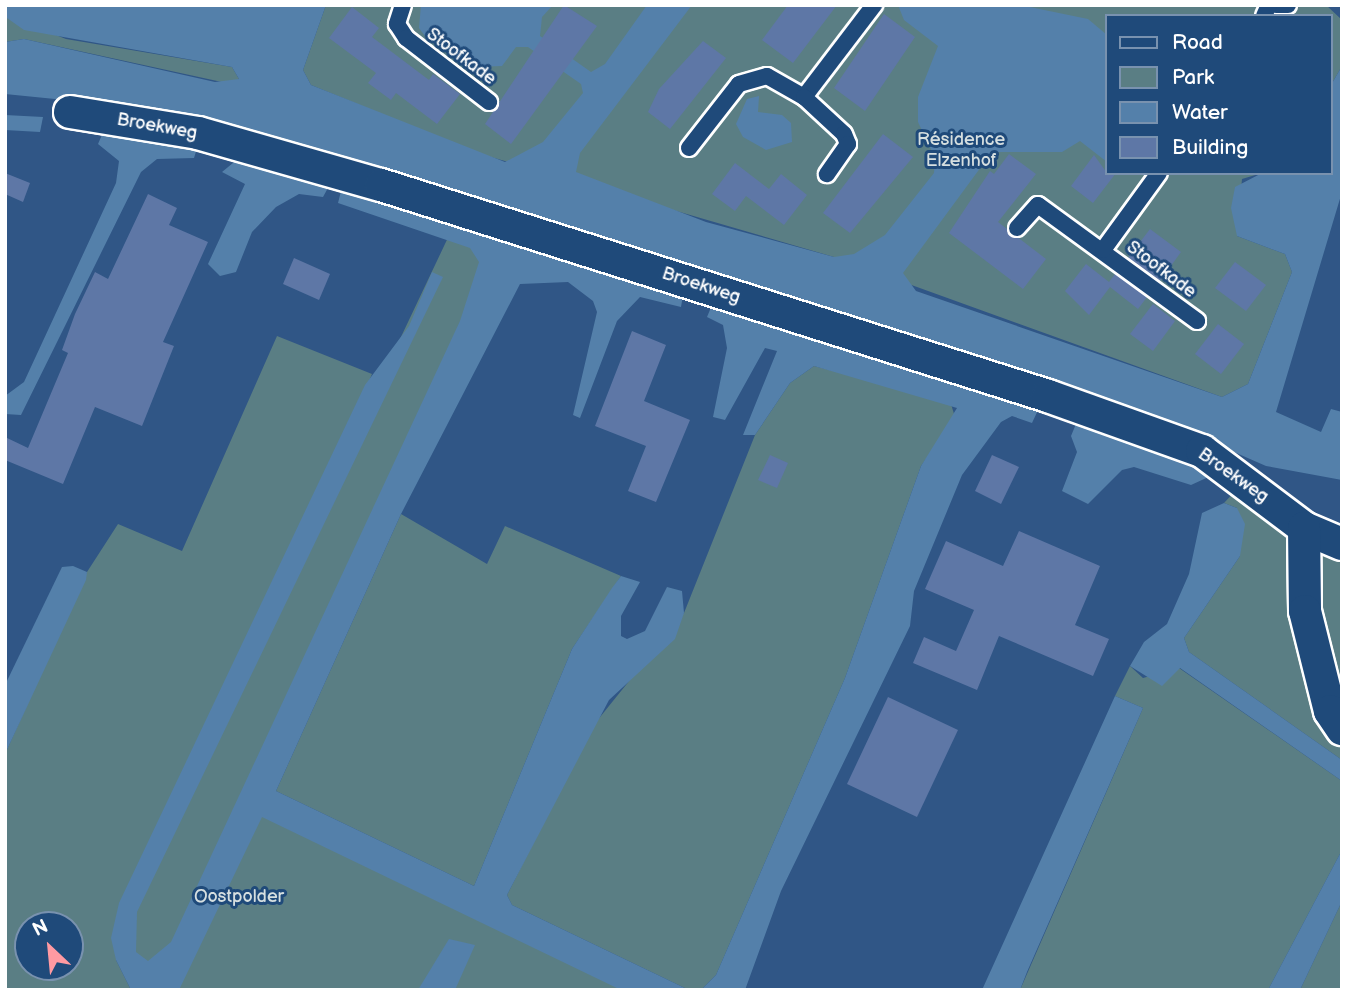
<!DOCTYPE html>
<meta charset="utf-8">
<style>
body{margin:0}
#map{position:relative;width:1347px;height:995px;overflow:hidden;background:#305686;font-family:"Balsamiq Sans",sans-serif}
div>[style]{position:absolute}
[style*='--x']{left:calc(var(--x)*1px);top:calc(var(--y)*1px);width:calc(var(--w)*1px);rotate:calc(var(--a)*1deg)}
.green>*{inset:0;background:#5a7e84}
.water>*{inset:0;background:#5480aa}
.building>*{inset:0;background:#5e77a6}
.roads{filter:drop-shadow(2px 0 #fff) drop-shadow(-2px 0 #fff) drop-shadow(0 2px #fff) drop-shadow(0 -2px #fff)}
.service>*{height:16px;margin:-8px;padding:0 8px;transform-origin:8px;border-radius:8px;background:#1f4a7a}
.minor>*{height:32px;margin:-16px;padding:0 16px;transform-origin:16px;border-radius:16px;background:#1f4a7a}
span{translate:-50% -50%;white-space:nowrap;text-align:center;line-height:1.15;-webkit-text-stroke:6px #1f4a7a;paint-order:stroke}
.street-label{font-size:18px;color:#fff}
.park-label{font-size:18px;color:#d6dfe0}
.frame{position:absolute;inset:0;border:7px solid #fff;pointer-events:none}
.legend{position:absolute;left:1105px;top:14px;width:228px;height:161px;box-sizing:border-box;background:#1f4a7a;border:2px solid #7992af;margin:0;padding:9px 12px;list-style:none;font-size:21px;color:#fff}
.legend li{display:flex;align-items:center;gap:14px;height:35px}
.legend b{width:35px;border:2px solid #7992af}
.north{position:absolute;left:14px;top:911px;width:70px;height:70px;box-sizing:border-box;background:#1f4a7a;border:2px solid #7992af;border-radius:50%;rotate:334deg;font-size:19px;font-weight:700;line-height:28px;text-align:center;color:#fff}
.north::after{content:'';display:block;margin:auto;width:24px;height:32px;background:#ff9aa2;clip-path:polygon(50% 0,100% 100%,50% 72%,0 100%)}
</style>
<div id="map">
<div class="green">
<div style="clip-path:polygon(326px 5px,1326px 5px,1342px 20px,1342px 66px,1331px 85px,1331px 16px,1107px 16px,1107px 173px,1262px 173px,1242px 179px,1237px 236px,1285px 254px,1292px 272px,1248px 384px,1222px 397px,834px 257px,477px 153px,311px 85px,303px 70px)"></div>
<div style="clip-path:polygon(5px 15px,66px 39px,232px 67px,239px 79px,231px 84px,24px 39px,5px 42px)"></div>
<div style="clip-path:polygon(471px 189px,534px 208px,245px 798px,673px 990px,169px 990px,120px 941px,133px 903px)"></div>
<div style="clip-path:polygon(evenodd,277px 336px,372px 374px,116px 960px,131px 990px,5px 990px,5px 754px,87px 572px,118px 524px,182px 551px,277px 336px,28px 925px,70px 925px,70px 967px,28px 967px,28px 925px)"></div>
<div style="clip-path:polygon(814px 366px,950px 401px,955px 417px,921px 466px,845px 678px,716px 975px,701px 990px,689px 990px,512px 905px,507px 895px,592px 727px,684px 613px,755px 435px,790px 383px)"></div>
<div style="clip-path:polygon(1238px 488px,1342px 551px,1342px 760px,1189px 652px,1184px 638px,1240px 556px,1237px 508px,1224px 503px)"></div>
<div style="clip-path:polygon(401px 514px,487px 564px,505px 526px,621px 576px,572px 649px,474px 886px,276px 791px)"></div>
<div style="clip-path:polygon(1130px 666px,1143px 678px,1179px 668px,1342px 781px,1342px 850px,1268px 990px,1020px 990px,1143px 708px,1115px 696px)"></div>
<div style="clip-path:polygon(1342px 901px,1342px 990px,1300px 990px)"></div>
</div>
<div class="water">
<div style="clip-path:polygon(5px 5px,326px 5px,303px 70px,311px 85px,505px 162px,543px 142px,583px 93px,581px 84px,528px 47px,516px 47px,502px 66px,478px 67px,427px 39px,419px 28px,421px 5px,553px 5px,542px 17px,540px 36px,591px 72px,605px 64px,647px 5px,692px 5px,580px 153px,576px 172px,706px 222px,834px 257px,854px 254px,885px 235px,934px 173px,935px 158px,918px 122px,918px 97px,938px 46px,904px 20px,898px 5px,1020px 5px,1088px 19px,1107px 35px,1107px 162px,1080px 141px,1062px 152px,992px 152px,903px 273px,916px 291px,1222px 397px,1248px 384px,1292px 272px,1285px 254px,1237px 236px,1231px 208px,1235px 187px,1262px 173px,1331px 173px,1331px 85px,1342px 66px,1342px 192px,1276px 412px,1321px 432px,1331px 409px,1342px 412px,1342px 480px,1266px 466px,1186px 431px,95px 103px,5px 94px,5px 42px,24px 39px,215px 82px,239px 79px,232px 67px,24px 30px,7px 18px)"></div>
<div style="clip-path:polygon(759px 96px,758px 112px,782px 115px,791px 123px,792px 142px,766px 150px,743px 137px,736px 124px,747px 99px)"></div>
<div style="clip-path:polygon(5px 115px,43px 117px,40px 132px,5px 130px)"></div>
<div style="clip-path:polygon(104px 130px,198px 145px,194px 158px,157px 159px,141px 172px,21px 415px,5px 414px,5px 396px,24px 382px,116px 183px,119px 161px,98px 144px)"></div>
<div style="clip-path:polygon(239px 158px,329px 186px,323px 197px,299px 194px,276px 207px,252px 232px,236px 272px,220px 276px,208px 264px,245px 184px,222px 172px)"></div>
<div style="clip-path:polygon(341px 191px,683px 295px,681px 307px,640px 297px,617px 321px,580px 418px,573px 415px,597px 312px,593px 301px,568px 282px,520px 284px,401px 514px,276px 791px,474px 886px,572px 649px,612px 588px,621px 576px,640px 582px,621px 616px,621px 636px,627px 639px,645px 631px,667px 587px,682px 591px,684px 613px,675px 639px,609px 700px,507px 895px,512px 905px,689px 990px,621px 990px,262px 817px,179px 990px,131px 990px,116px 960px,111px 938px,119px 903px,365px 385px,409px 326px,432px 272px,443px 277px,137px 912px,136px 952px,148px 961px,171px 942px,460px 321px,479px 262px,470px 248px,338px 203px)"></div>
<div style="clip-path:polygon(712px 305px,1039px 408px,1032px 423px,1012px 416px,1001px 422px,962px 475px,914px 591px,910px 626px,781px 891px,745px 990px,701px 990px,716px 975px,845px 678px,921px 466px,957px 408px,814px 366px,790px 383px,755px 435px,743px 435px,777px 351px,765px 348px,725px 420px,713px 417px,727px 348px,723px 325px,707px 317px)"></div>
<div style="clip-path:polygon(1078px 419px,1101px 422px,1215px 474px,1191px 485px,1134px 467px,1122px 470px,1088px 504px,1062px 491px,1077px 452px,1071px 436px)"></div>
<div style="clip-path:polygon(1224px 503px,1237px 508px,1245px 524px,1240px 556px,1184px 638px,1189px 652px,1342px 760px,1342px 781px,1180px 668px,1162px 686px,1130px 666px,1144px 642px,1167px 624px,1189px 574px,1202px 513px)"></div>
<div style="clip-path:polygon(73px 566px,87px 572px,86px 580px,5px 754px,5px 685px,62px 567px)"></div>
<div style="clip-path:polygon(1115px 696px,1143px 708px,1027px 972px,1020px 990px,982px 990px)"></div>
<div style="clip-path:polygon(1342px 850px,1342px 901px,1300px 990px,1268px 990px)"></div>
<div style="clip-path:polygon(449px 939px,475px 945px,455px 990px,418px 990px)"></div>
</div>
<div class="building">
<div style="clip-path:polygon(564px 5px,597px 26px,511px 144px,485px 124px)"></div>
<div style="clip-path:polygon(788px 5px,837px 5px,793px 63px,762px 40px)"></div>
<div style="clip-path:polygon(352px 7px,379px 28px,372px 37px,429px 80px,433px 74px,460px 94px,437px 124px,396px 93px,391px 100px,368px 83px,376px 73px,329px 38px)"></div>
<div style="clip-path:polygon(884px 14px,915px 37px,865px 111px,834px 88px)"></div>
<div style="clip-path:polygon(703px 41px,726px 58px,670px 129px,648px 112px,659px 89px)"></div>
<div style="clip-path:polygon(883px 134px,913px 157px,850px 233px,823px 213px)"></div>
<div style="clip-path:polygon(1009px 154px,1036px 174px,998px 222px,1046px 259px,1023px 289px,949px 233px,990px 171px,994px 174px)"></div>
<div style="clip-path:polygon(1094px 155px,1107px 173px,1116px 173px,1093px 203px,1071px 186px)"></div>
<div style="clip-path:polygon(735px 163px,769px 189px,781px 174px,807px 195px,784px 225px,746px 196px,735px 211px,712px 194px)"></div>
<div style="clip-path:polygon(5px 173px,30px 183px,23px 202px,5px 194px)"></div>
<div style="clip-path:polygon(148px 194px,177px 208px,169px 225px,208px 242px,163px 342px,174px 346px,142px 426px,95px 407px,63px 484px,5px 460px,5px 437px,28px 448px,68px 353px,62px 350px,75px 314px,95px 272px,108px 279px)"></div>
<div style="clip-path:polygon(1150px 229px,1181px 252px,1160px 281px,1128px 258px)"></div>
<div style="clip-path:polygon(294px 258px,330px 274px,319px 300px,283px 284px)"></div>
<div style="clip-path:polygon(1235px 262px,1266px 285px,1246px 311px,1215px 288px)"></div>
<div style="clip-path:polygon(1086px 264px,1109px 282px,1115px 274px,1147px 297px,1138px 309px,1110px 287px,1089px 315px,1065px 291px)"></div>
<div style="clip-path:polygon(1153px 304px,1175px 321px,1153px 351px,1130px 334px)"></div>
<div style="clip-path:polygon(1218px 324px,1244px 344px,1221px 374px,1195px 354px)"></div>
<div style="clip-path:polygon(632px 331px,666px 345px,644px 401px,690px 420px,656px 502px,628px 491px,646px 446px,595px 426px)"></div>
<div style="clip-path:polygon(770px 455px,788px 463px,777px 488px,758px 480px)"></div>
<div style="clip-path:polygon(992px 455px,1019px 467px,1001px 504px,975px 491px)"></div>
<div style="clip-path:polygon(1019px 531px,1100px 566px,1075px 625px,1109px 639px,1093px 676px,999px 636px,977px 690px,913px 663px,924px 637px,956px 651px,974px 610px,925px 589px,946px 541px,1003px 566px)"></div>
<div style="clip-path:polygon(888px 697px,958px 730px,917px 817px,847px 784px)"></div>
</div>
<div class="roads">
<div class="service">
<div style="--x:403;--y:5;--w:20;--a:108"></div>
<div style="--x:397;--y:24;--w:17;--a:57"></div>
<div style="--x:406;--y:38;--w:105;--a:37.6"></div>
<div style="--x:1276;--y:5;--w:12;--a:0"></div>
<div style="--x:1264;--y:16;--w:12;--a:-66"></div>
<div style="--x:804;--y:97;--w:116;--a:-52.7"></div>
<div style="--x:689;--y:148;--w:81;--a:-52"></div>
<div style="--x:739;--y:84;--w:29;--a:-16"></div>
<div style="--x:767;--y:76;--w:43;--a:29.6"></div>
<div style="--x:804;--y:97;--w:54;--a:42.8"></div>
<div style="--x:844;--y:134;--w:11;--a:68"></div>
<div style="--x:848;--y:144;--w:37;--a:125"></div>
<div style="--x:1017;--y:228;--w:31;--a:-48"></div>
<div style="--x:1038;--y:205;--w:197;--a:36.1"></div>
<div style="--x:1103;--y:250;--w:95;--a:-54"></div>
</div>
<div class="minor">
<div style="--x:70;--y:112;--w:130;--a:9.3"></div>
<div style="--x:198;--y:133;--w:190;--a:15.9"></div>
<div style="--x:381;--y:185;--w:700;--a:17.55"></div>
<div style="--x:1048;--y:396;--w:164;--a:19.7"></div>
<div style="--x:1202;--y:451;--w:128;--a:37"></div>
<div style="--x:1304;--y:528;--w:41;--a:22.8"></div>
<div style="--x:1304;--y:528;--w:83;--a:89.3"></div>
<div style="--x:1305;--y:611;--w:103;--a:76"></div>
<div style="--x:1330;--y:711;--w:22;--a:56"></div>
</div>
</div>
<div class="street-label">
<span style="left:461px;top:57px;rotate:37deg">Stoofkade</span>
<span style="left:157px;top:127px;rotate:10deg">Broekweg</span>
<span style="left:1161px;top:270px;rotate:37deg">Stoofkade</span>
<span style="left:701px;top:286px;rotate:18deg">Broekweg</span>
<span style="left:1233px;top:476px;rotate:35deg">Broekweg</span>
</div>
<div class="park-label">
<span style="left:961px;top:151px">Résidence<br>Elzenhof</span>
<span style="left:239px;top:897px">Oostpolder</span>
</div>
<div class="frame"></div>
<ul class="legend">
<li><b style="height:9px;background:#1f4a7a"></b>Road</li>
<li><b style="height:19px;background:#5a7e84"></b>Park</li>
<li><b style="height:19px;background:#5480aa"></b>Water</li>
<li><b style="height:19px;background:#5e77a6"></b>Building</li>
</ul>
<div class="north">N</div>
</div>
